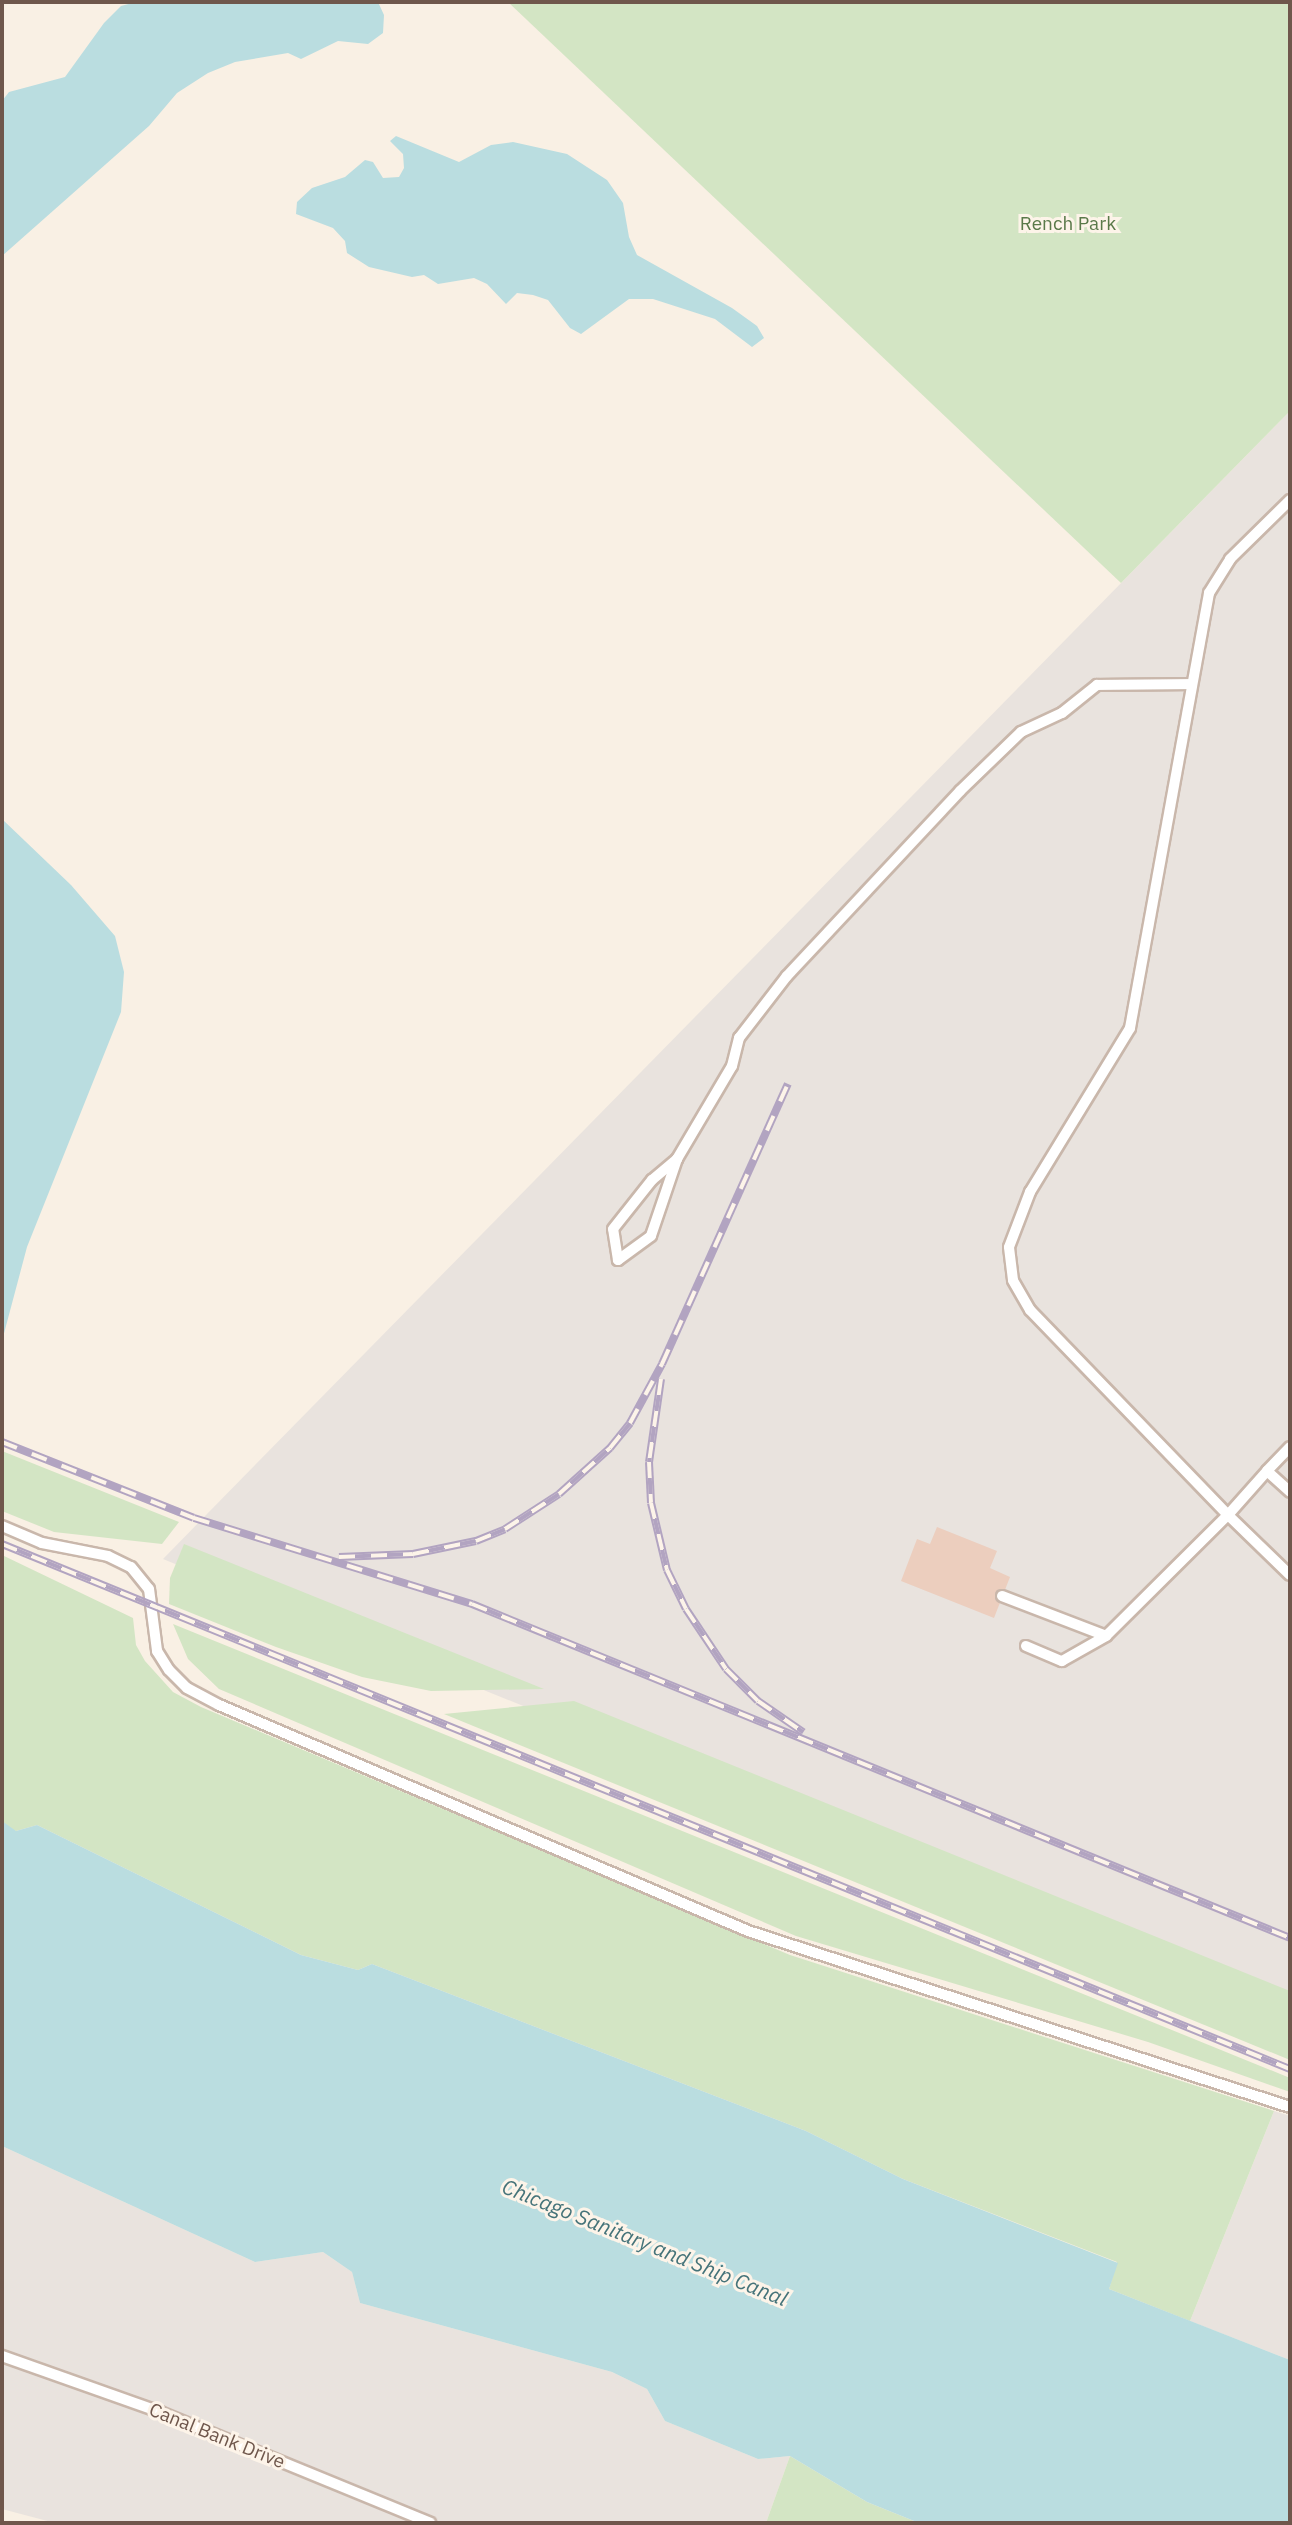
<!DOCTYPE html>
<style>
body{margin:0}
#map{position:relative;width:1292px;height:2525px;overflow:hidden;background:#f9f0e4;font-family:"IBM Plex Sans",sans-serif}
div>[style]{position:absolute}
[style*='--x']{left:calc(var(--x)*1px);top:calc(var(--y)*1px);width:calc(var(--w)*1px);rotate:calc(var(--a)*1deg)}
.industrial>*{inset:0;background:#e9e3de}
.green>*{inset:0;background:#d3e5c4}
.water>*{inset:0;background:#badde0}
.building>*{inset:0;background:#eccebe}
.roads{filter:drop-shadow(2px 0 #c9b7ab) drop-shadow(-2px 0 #c9b7ab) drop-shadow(0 2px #c9b7ab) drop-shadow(0 -2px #c9b7ab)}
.service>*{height:10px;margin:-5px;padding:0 5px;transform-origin:5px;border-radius:5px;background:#fff}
.rail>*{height:8px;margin-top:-4px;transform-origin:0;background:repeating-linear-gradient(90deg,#fdf4e9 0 16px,#b2a4c1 0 32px);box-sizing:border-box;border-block:2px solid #b2a4c1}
span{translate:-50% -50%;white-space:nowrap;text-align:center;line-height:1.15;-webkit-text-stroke:6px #fdf4e9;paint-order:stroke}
.park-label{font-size:19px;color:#5a7949}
.street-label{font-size:19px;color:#6f574c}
.water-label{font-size:21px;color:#457379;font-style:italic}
.frame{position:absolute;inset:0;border:4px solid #6f574c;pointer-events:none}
</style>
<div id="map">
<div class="industrial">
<div style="clip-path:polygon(1290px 411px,1290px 2019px,163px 1559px,206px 1515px)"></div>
<div style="clip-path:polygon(1274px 2111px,1290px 2116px,1290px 2360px,1190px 2321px)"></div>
<div style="clip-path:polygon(2px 2146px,255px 2262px,323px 2252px,352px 2272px,360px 2303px,612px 2372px,647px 2389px,665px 2421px,758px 2459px,790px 2456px,766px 2523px,55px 2523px,2px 2509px)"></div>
</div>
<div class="green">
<div style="clip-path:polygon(508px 2px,1290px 2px,1290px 411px,1121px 583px)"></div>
<div style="clip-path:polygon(2px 1451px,179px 1522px,162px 1544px,54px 1532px,2px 1511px)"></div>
<div style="clip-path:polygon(184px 1544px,544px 1689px,431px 1691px,362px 1677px,276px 1647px,169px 1604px,170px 1578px)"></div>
<div style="clip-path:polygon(2px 1555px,133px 1618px,136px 1645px,145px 1661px,173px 1692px,201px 1707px,790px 1955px,1274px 2111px,1190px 2321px,1109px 2289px,1117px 2262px,903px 2179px,806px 2131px,372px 1964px,358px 1970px,301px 1955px,37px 1825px,16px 1831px,4px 1827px)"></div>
<div style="clip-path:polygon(173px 1624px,1290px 2078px,1290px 2092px,1148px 2042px,796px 1936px,219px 1689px,188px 1659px)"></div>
<div style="clip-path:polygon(574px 1701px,1290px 1991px,1290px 2060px,444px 1714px)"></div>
<div style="clip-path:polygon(790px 2456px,867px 2502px,919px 2523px,766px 2523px)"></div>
</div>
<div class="water">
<div style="clip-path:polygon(136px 2px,378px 2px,384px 15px,383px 33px,368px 44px,338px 41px,301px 59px,288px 53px,235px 62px,208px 73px,177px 93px,149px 126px,2px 256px,2px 101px,9px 92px,65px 77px,104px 23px,121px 6px)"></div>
<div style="clip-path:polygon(396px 136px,459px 162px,491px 145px,513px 142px,567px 154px,607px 180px,623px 203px,629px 237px,637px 255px,732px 308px,757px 326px,764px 338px,752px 347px,715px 319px,653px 299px,629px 299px,581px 334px,570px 328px,548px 300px,533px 295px,517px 293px,506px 304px,487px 284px,474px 278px,438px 284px,424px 275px,412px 277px,369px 267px,347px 253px,345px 241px,333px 228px,296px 214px,297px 202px,312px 188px,345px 177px,365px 160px,373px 162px,383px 178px,399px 177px,404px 168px,403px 154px,390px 141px)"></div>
<div style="clip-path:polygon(2px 819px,71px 885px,115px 936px,124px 972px,121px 1012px,27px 1247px,2px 1341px)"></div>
<div style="clip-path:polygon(2px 1821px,16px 1831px,37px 1825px,301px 1955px,358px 1970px,372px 1964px,806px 2131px,903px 2179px,1118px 2263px,1109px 2289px,1290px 2360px,1290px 2523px,919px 2523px,867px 2502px,790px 2456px,758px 2459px,665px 2421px,647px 2389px,612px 2372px,360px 2303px,352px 2272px,323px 2252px,255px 2262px,2px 2146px)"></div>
</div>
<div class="building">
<div style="clip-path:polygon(937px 1527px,997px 1551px,990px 1568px,1010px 1577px,994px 1618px,901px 1581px,917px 1539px,930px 1544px)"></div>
</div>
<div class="roads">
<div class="service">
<div style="--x:677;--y:1159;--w:81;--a:108.7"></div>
<div style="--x:651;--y:1236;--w:41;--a:144"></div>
<div style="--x:618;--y:1260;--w:31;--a:-99"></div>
<div style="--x:613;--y:1229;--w:63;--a:-51.5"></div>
<div style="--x:652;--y:1180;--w:33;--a:-40"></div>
<div style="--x:677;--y:1159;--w:108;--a:-59.4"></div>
<div style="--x:732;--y:1066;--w:29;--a:-76"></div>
<div style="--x:739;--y:1038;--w:78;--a:-52.3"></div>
<div style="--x:787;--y:976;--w:253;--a:-46.9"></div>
<div style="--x:960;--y:791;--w:85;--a:-44"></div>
<div style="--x:1021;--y:732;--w:45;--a:-24.9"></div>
<div style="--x:1062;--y:713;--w:45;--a:-38.7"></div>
<div style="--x:1097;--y:685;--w:95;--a:-0.6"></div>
<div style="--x:1290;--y:1447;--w:33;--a:134"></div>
<div style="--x:1267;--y:1471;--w:31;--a:42"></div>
<div style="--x:1267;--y:1471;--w:59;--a:131.6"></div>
<div style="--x:1228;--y:1515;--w:86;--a:44.1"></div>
<div style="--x:2;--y:1526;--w:43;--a:23"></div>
<div style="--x:42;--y:1543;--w:67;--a:11.1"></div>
<div style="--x:108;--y:1556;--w:25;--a:26"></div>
<div style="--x:131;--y:1567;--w:28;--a:51"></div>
<div style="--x:149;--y:1589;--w:63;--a:82.6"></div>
<div style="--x:157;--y:1651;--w:22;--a:58"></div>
<div style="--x:169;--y:1670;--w:25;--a:45"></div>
<div style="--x:187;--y:1688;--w:36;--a:28"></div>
<div style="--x:219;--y:1705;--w:575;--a:23.13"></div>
<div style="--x:748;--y:1931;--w:570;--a:17.99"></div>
<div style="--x:1002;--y:1596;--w:111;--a:21"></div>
<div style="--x:1106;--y:1636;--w:172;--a:-44.8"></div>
<div style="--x:1228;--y:1515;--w:285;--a:-134"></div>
<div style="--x:1030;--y:1310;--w:34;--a:-120"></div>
<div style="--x:1013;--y:1280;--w:33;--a:-97"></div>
<div style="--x:1009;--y:1247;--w:59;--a:-69.1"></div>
<div style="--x:1030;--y:1192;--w:192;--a:-58.6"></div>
<div style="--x:1130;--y:1028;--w:442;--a:-79.7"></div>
<div style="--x:1209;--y:593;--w:40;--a:-58"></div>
<div style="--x:1230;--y:559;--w:84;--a:-44.5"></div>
<div style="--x:1026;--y:1646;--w:39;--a:23"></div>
<div style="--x:1062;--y:1661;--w:51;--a:-29.6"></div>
<div style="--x:2;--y:2356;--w:168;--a:19.5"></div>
<div style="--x:160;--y:2412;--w:292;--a:22.3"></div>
</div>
</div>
<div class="rail">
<div style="--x:661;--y:1379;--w:84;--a:98.2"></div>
<div style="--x:649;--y:1462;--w:41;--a:87.2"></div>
<div style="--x:651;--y:1503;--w:69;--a:76.6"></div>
<div style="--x:667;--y:1570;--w:43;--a:64"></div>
<div style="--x:686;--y:1609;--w:72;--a:56.3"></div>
<div style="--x:726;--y:1669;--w:45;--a:45"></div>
<div style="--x:758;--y:1701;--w:55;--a:34.6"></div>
<div style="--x:2;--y:1442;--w:206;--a:21.6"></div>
<div style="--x:194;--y:1518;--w:291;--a:17.2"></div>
<div style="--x:472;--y:1604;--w:884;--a:22.21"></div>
<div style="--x:2;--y:1544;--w:1391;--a:22.18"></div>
<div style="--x:339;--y:1557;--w:74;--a:-2.3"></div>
<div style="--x:413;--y:1554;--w:64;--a:-11.7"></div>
<div style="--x:476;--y:1541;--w:31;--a:-22"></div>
<div style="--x:505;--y:1529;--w:64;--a:-32.9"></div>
<div style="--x:559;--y:1494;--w:69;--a:-42"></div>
<div style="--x:610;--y:1448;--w:32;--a:-51"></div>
<div style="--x:630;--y:1423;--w:67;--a:-61.5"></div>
<div style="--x:662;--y:1364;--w:307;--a:-65.8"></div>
</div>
<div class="park-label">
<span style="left:1068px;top:224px">Rench Park</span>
</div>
<div class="street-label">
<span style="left:217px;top:2436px;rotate:22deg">Canal Bank Drive</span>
</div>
<div class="water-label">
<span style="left:645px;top:2242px;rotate:22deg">Chicago Sanitary and Ship Canal</span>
</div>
<div class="frame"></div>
</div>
